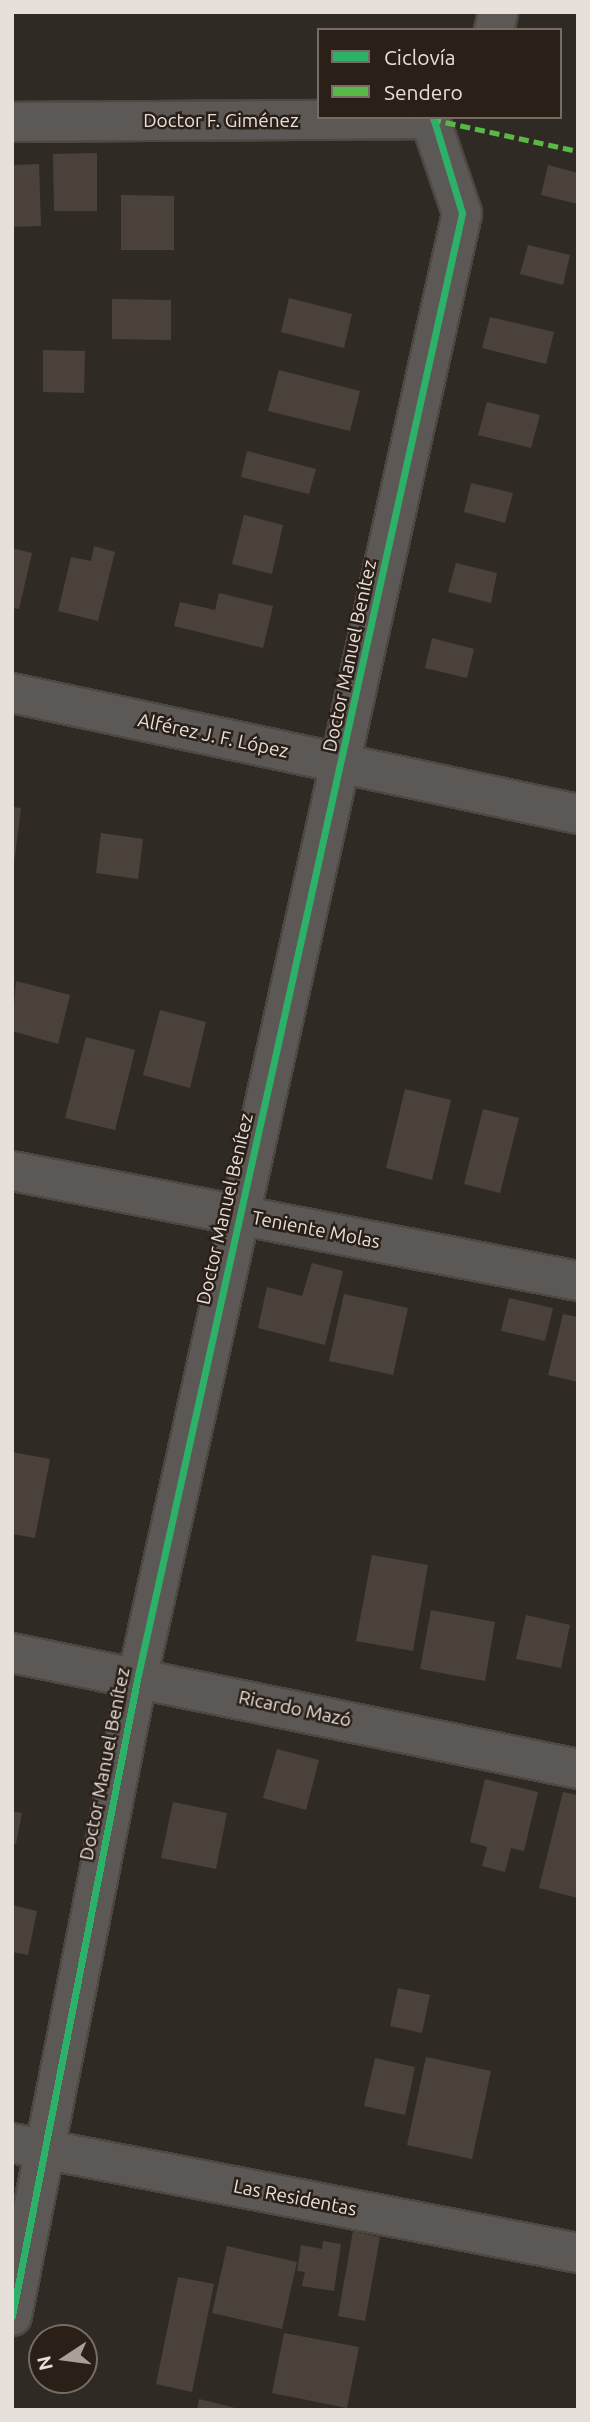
<!DOCTYPE html>
<meta charset="utf-8">
<style>
body{margin:0}
#map{position:relative;width:590px;height:2422px;overflow:hidden;background:#302a25;font-family:Ubuntu,sans-serif}
div>[style]{position:absolute}
[style*='--x']{left:calc(var(--x)*1px);top:calc(var(--y)*1px);width:calc(var(--w)*1px);rotate:calc(var(--a)*1deg)}
.building>*{inset:0;background:#4a423a}
.roads{filter:drop-shadow(2px 0 #4d4844) drop-shadow(-2px 0 #4d4844) drop-shadow(0 2px #4d4844) drop-shadow(0 -2px #4d4844)}
.street>*{height:38px;margin:-19px;padding:0 19px;transform-origin:19px;border-radius:19px;background:#5c5855}
.quiet>*{height:5px;margin-top:-2.5px;transform-origin:0;background:repeating-linear-gradient(90deg,#58b947 0 10px,transparent 0 15px)}
.cycleway>*{height:7px;margin:-3.5px;padding:0 3.5px;transform-origin:3.5px;border-radius:3.5px;background:#2db169}
span{translate:-50% -50%;white-space:nowrap;text-align:center;line-height:1.15;-webkit-text-stroke:5px #2a2018;paint-order:stroke}
.street-label{font-size:19px;color:#e7dfda}
.frame{position:absolute;inset:0;border:14px solid #e7dfda;pointer-events:none}
.legend{position:absolute;left:317px;top:28px;width:245px;height:91px;box-sizing:border-box;background:#2a2018;border:2px solid #766c66;margin:0;padding:9px 12px;list-style:none;font-size:21px;color:#e7dfda}
.legend li{display:flex;align-items:center;gap:14px;height:35px}
.legend b{width:35px;border:2px solid #766c66}
.north{position:absolute;left:28px;top:2324px;width:70px;height:70px;box-sizing:border-box;background:#2a2018;border:2px solid #766c66;border-radius:50%;rotate:257deg;font-size:19px;font-weight:700;line-height:28px;text-align:center;color:#e7dfda}
.north::after{content:'';display:block;margin:auto;width:24px;height:32px;background:#a7a09b;clip-path:polygon(50% 0,100% 100%,50% 72%,0 100%)}
</style>
<div id="map">
<div class="building">
<div style="clip-path:polygon(97px 153px,97px 211px,54px 211px,53px 154px)"></div>
<div style="clip-path:polygon(39px 164px,41px 226px,12px 227px,12px 165px)"></div>
<div style="clip-path:polygon(548px 165px,578px 173px,578px 204px,541px 195px)"></div>
<div style="clip-path:polygon(121px 195px,174px 196px,174px 250px,121px 250px)"></div>
<div style="clip-path:polygon(528px 245px,570px 255px,563px 285px,520px 274px)"></div>
<div style="clip-path:polygon(289px 298px,352px 314px,344px 348px,281px 332px)"></div>
<div style="clip-path:polygon(112px 299px,171px 300px,171px 340px,112px 339px)"></div>
<div style="clip-path:polygon(490px 317px,554px 332px,546px 364px,482px 348px)"></div>
<div style="clip-path:polygon(43px 350px,85px 351px,84px 393px,43px 392px)"></div>
<div style="clip-path:polygon(279px 370px,360px 391px,350px 431px,268px 411px)"></div>
<div style="clip-path:polygon(487px 402px,540px 415px,531px 448px,478px 435px)"></div>
<div style="clip-path:polygon(247px 451px,316px 469px,309px 494px,241px 477px)"></div>
<div style="clip-path:polygon(471px 483px,513px 493px,505px 523px,464px 512px)"></div>
<div style="clip-path:polygon(244px 515px,283px 525px,272px 574px,232px 564px)"></div>
<div style="clip-path:polygon(94px 546px,115px 552px,98px 621px,58px 611px,71px 557px,91px 561px)"></div>
<div style="clip-path:polygon(12px 548px,32px 553px,19px 609px,12px 608px)"></div>
<div style="clip-path:polygon(456px 563px,497px 573px,491px 603px,448px 592px)"></div>
<div style="clip-path:polygon(219px 593px,273px 606px,263px 648px,174px 626px,180px 602px,215px 610px)"></div>
<div style="clip-path:polygon(432px 638px,474px 649px,467px 678px,425px 668px)"></div>
<div style="clip-path:polygon(12px 807px,21px 808px,14px 864px,12px 863px)"></div>
<div style="clip-path:polygon(101px 833px,143px 839px,138px 879px,96px 873px)"></div>
<div style="clip-path:polygon(16px 981px,70px 995px,58px 1044px,12px 1031px)"></div>
<div style="clip-path:polygon(160px 1010px,206px 1022px,190px 1088px,143px 1075px)"></div>
<div style="clip-path:polygon(86px 1037px,135px 1050px,115px 1130px,65px 1118px)"></div>
<div style="clip-path:polygon(405px 1089px,451px 1100px,432px 1180px,386px 1168px)"></div>
<div style="clip-path:polygon(483px 1109px,519px 1118px,500px 1193px,464px 1184px)"></div>
<div style="clip-path:polygon(312px 1263px,343px 1271px,325px 1345px,258px 1328px,267px 1287px,302px 1296px)"></div>
<div style="clip-path:polygon(344px 1294px,408px 1308px,393px 1375px,329px 1361px)"></div>
<div style="clip-path:polygon(509px 1298px,553px 1308px,545px 1341px,501px 1331px)"></div>
<div style="clip-path:polygon(563px 1314px,578px 1317px,578px 1382px,548px 1375px)"></div>
<div style="clip-path:polygon(12px 1452px,50px 1459px,35px 1538px,12px 1534px)"></div>
<div style="clip-path:polygon(372px 1555px,428px 1565px,413px 1651px,356px 1641px)"></div>
<div style="clip-path:polygon(431px 1610px,495px 1622px,485px 1681px,420px 1669px)"></div>
<div style="clip-path:polygon(526px 1615px,570px 1625px,561px 1668px,516px 1659px)"></div>
<div style="clip-path:polygon(277px 1749px,319px 1760px,306px 1810px,263px 1798px)"></div>
<div style="clip-path:polygon(485px 1779px,538px 1792px,524px 1851px,511px 1848px,505px 1872px,482px 1866px,487px 1847px,470px 1842px)"></div>
<div style="clip-path:polygon(563px 1792px,578px 1795px,578px 1898px,539px 1888px)"></div>
<div style="clip-path:polygon(173px 1802px,227px 1813px,216px 1869px,161px 1858px)"></div>
<div style="clip-path:polygon(12px 1811px,22px 1813px,16px 1844px,12px 1843px)"></div>
<div style="clip-path:polygon(12px 1905px,37px 1911px,28px 1955px,12px 1952px)"></div>
<div style="clip-path:polygon(398px 1988px,430px 1995px,422px 2033px,390px 2026px)"></div>
<div style="clip-path:polygon(426px 2057px,491px 2071px,472px 2159px,407px 2145px)"></div>
<div style="clip-path:polygon(375px 2058px,415px 2067px,405px 2115px,364px 2106px)"></div>
<div style="clip-path:polygon(353px 2231px,380px 2237px,365px 2321px,338px 2316px)"></div>
<div style="clip-path:polygon(323px 2241px,341px 2244px,334px 2291px,302px 2286px,305px 2272px,297px 2271px,301px 2245px,322px 2249px)"></div>
<div style="clip-path:polygon(227px 2246px,297px 2262px,282px 2329px,212px 2313px)"></div>
<div style="clip-path:polygon(178px 2277px,214px 2284px,192px 2392px,156px 2384px)"></div>
<div style="clip-path:polygon(284px 2333px,359px 2347px,347px 2408px,272px 2393px)"></div>
<div style="clip-path:polygon(199px 2399px,239px 2409px,239px 2410px,197px 2410px)"></div>
</div>
<div class="roads">
<div class="street">
<div style="--x:494;--y:30;--w:18;--a:-77"></div>
<div style="--x:12;--y:122;--w:418;--a:-0.4"></div>
<div style="--x:12;--y:693;--w:579;--a:12.07"></div>
<div style="--x:12;--y:1171;--w:577;--a:11"></div>
<div style="--x:12;--y:1653;--w:578;--a:11.58"></div>
<div style="--x:12;--y:2143;--w:577;--a:11"></div>
<div style="--x:12;--y:2316;--w:653;--a:-78.88"></div>
<div style="--x:138;--y:1675;--w:1497;--a:-77.5"></div>
<div style="--x:462;--y:213;--w:99;--a:-108.8"></div>
</div>
</div>
<div class="quiet">
<div style="--x:431;--y:119;--w:150;--a:12.3"></div>
</div>
<div class="cycleway">
<div style="--x:12;--y:2316;--w:653;--a:-78.88"></div>
<div style="--x:138;--y:1675;--w:1497;--a:-77.5"></div>
<div style="--x:462;--y:213;--w:100;--a:-106.8"></div>
</div>
<div class="street-label">
<span style="left:221px;top:121px">Doctor F. Giménez</span>
<span style="left:350px;top:656px;rotate:-78deg">Doctor Manuel Benítez</span>
<span style="left:213px;top:736px;rotate:12deg">Alférez J. F. López</span>
<span style="left:225px;top:1209px;rotate:-77deg">Doctor Manuel Benítez</span>
<span style="left:316px;top:1230px;rotate:11deg">Teniente Molas</span>
<span style="left:295px;top:1709px;rotate:12deg">Ricardo Mazó</span>
<span style="left:105px;top:1764px;rotate:-79deg">Doctor Manuel Benítez</span>
<span style="left:295px;top:2198px;rotate:11deg">Las Residentas</span>
</div>
<div class="frame"></div>
<ul class="legend">
<li><b style="height:9px;background:#2db169"></b>Ciclovía</li>
<li><b style="height:9px;background:#58b947"></b>Sendero</li>
</ul>
<div class="north">N</div>
</div>
